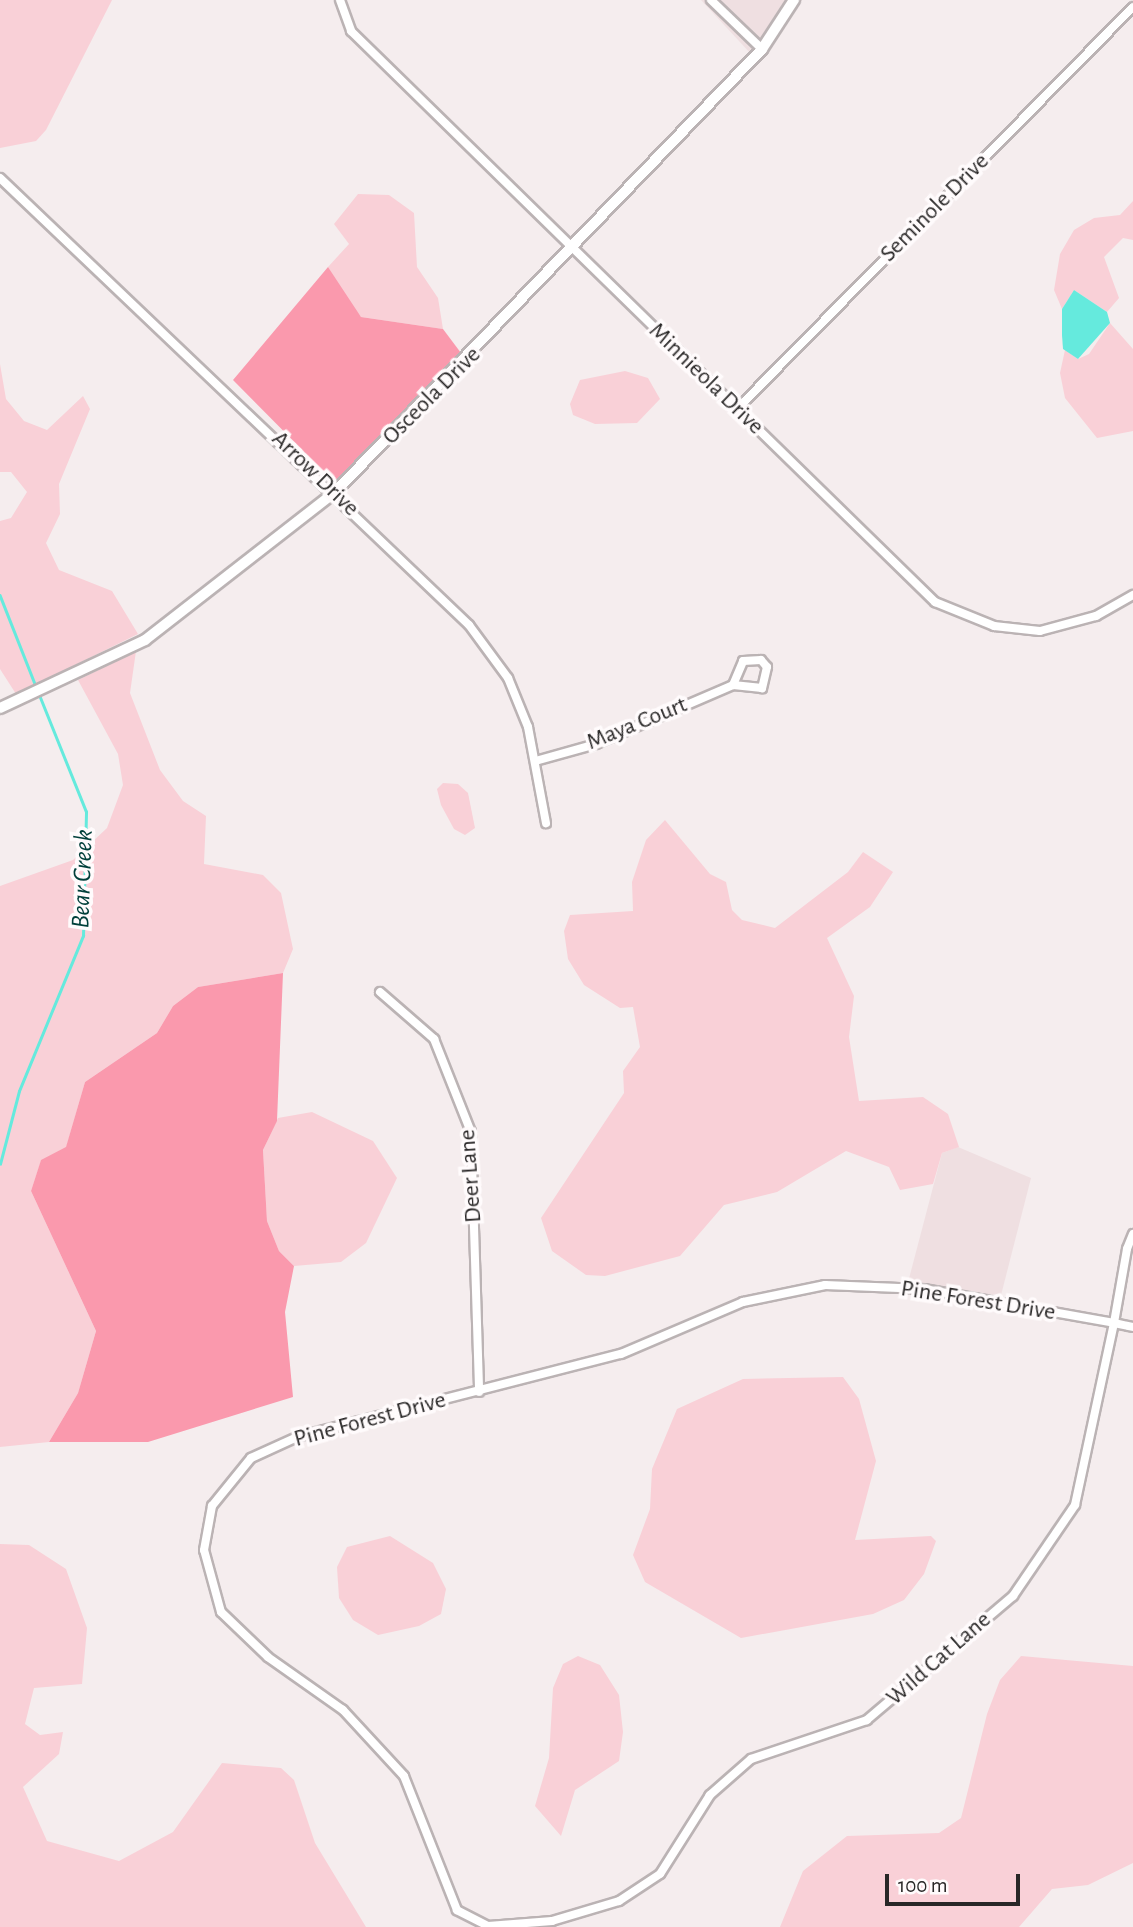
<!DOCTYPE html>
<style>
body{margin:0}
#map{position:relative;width:1133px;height:1927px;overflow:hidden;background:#f5edee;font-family:"Alegreya Sans",sans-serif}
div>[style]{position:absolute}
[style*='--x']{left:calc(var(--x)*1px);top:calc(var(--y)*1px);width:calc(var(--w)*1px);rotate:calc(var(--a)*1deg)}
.built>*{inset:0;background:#efdfe1}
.green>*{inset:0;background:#f9d0d7}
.forest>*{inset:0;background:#fa99ad}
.water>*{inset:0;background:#65eadd}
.stream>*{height:2.5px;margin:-1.25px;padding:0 1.25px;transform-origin:1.25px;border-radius:1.25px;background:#65eadd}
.roads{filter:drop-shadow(2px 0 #bbb3b4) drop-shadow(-2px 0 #bbb3b4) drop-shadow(0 2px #bbb3b4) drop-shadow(0 -2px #bbb3b4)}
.street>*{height:8px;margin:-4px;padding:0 4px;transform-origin:4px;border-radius:4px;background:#fff}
.secondary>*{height:10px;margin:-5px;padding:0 5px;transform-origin:5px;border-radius:5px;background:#fff}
span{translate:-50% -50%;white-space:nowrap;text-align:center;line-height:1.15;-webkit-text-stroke:7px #fffbfc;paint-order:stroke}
.street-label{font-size:24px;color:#292727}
.water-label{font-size:26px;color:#003f3a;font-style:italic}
.scale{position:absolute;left:885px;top:1874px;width:135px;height:32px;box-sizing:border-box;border:4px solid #292727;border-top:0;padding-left:9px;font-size:21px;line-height:24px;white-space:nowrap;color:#292727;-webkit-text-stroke:5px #fffbfc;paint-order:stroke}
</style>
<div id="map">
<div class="built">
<div style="clip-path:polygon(701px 0,788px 0,751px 54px)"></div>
<div style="clip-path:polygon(958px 1147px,1031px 1178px,998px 1307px,906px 1290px,942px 1153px)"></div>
</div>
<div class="green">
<div style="clip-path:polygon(0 0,112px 0,46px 130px,36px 141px,0 148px)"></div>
<div style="clip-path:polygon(358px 194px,389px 195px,414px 213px,417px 267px,438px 298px,443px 329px,361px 317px,342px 295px,328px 267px,349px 244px,334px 224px)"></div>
<div style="clip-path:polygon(1133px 201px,1133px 240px,1123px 238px,1104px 257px,1119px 298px,1107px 312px,1074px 290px,1062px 309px,1054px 290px,1060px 254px,1074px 230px,1094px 218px,1120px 215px)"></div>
<div style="clip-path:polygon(1110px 323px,1133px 349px,1133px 431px,1097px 438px,1065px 398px,1060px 373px,1065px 350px,1078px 359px,1089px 354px)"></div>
<div style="clip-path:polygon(0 364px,6px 399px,24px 421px,47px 430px,83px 396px,90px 409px,59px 484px,60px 514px,46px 543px,59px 570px,112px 591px,138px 634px,16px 694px,0 669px,0 521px,11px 518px,27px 492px,11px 472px,0 472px)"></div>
<div style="clip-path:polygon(625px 371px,648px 378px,660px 399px,637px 423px,595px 424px,573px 415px,570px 404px,580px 380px)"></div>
<div style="clip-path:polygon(136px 651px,130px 693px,160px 770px,183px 801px,206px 816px,204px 864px,263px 875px,281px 893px,293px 949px,283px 973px,198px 987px,173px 1006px,157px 1033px,85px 1082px,66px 1148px,41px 1161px,31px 1191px,96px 1331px,78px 1393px,49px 1442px,0 1447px,0 886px,73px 860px,107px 828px,123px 785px,118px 754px,78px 680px)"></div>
<div style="clip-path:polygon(443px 783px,458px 784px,468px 793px,475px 828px,465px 835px,454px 829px,441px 805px,437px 789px)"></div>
<div style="clip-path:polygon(665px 820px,710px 874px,726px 882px,732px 910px,742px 920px,775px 928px,848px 872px,863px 852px,893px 872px,870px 907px,827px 938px,854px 996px,849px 1037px,859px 1101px,923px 1097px,948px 1114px,959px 1147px,942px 1153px,933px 1184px,900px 1190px,889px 1167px,846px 1151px,777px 1192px,724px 1205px,680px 1256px,605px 1276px,586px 1275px,552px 1251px,541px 1218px,624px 1093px,623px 1071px,640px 1047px,633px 1007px,620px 1008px,584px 985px,568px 959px,564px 931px,570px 915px,633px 911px,632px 882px,646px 840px)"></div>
<div style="clip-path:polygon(312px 1112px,373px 1141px,397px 1178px,366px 1243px,341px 1262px,294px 1266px,279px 1251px,267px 1221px,263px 1150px,278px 1118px)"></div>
<div style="clip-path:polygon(843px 1377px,859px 1399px,876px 1461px,855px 1540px,931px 1536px,936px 1541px,924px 1574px,904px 1600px,873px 1614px,741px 1638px,645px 1582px,633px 1555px,650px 1509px,652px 1469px,677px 1409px,743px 1379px)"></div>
<div style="clip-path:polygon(390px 1536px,433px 1563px,446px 1589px,441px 1614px,419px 1626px,378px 1635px,353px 1620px,339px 1598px,337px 1567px,347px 1547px)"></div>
<div style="clip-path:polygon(0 1544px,29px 1545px,66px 1569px,87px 1628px,82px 1684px,34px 1688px,25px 1724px,40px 1735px,63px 1732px,59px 1754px,23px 1787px,47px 1841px,119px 1861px,173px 1832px,222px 1763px,281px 1768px,294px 1780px,315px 1843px,366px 1927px,0 1927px)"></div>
<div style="clip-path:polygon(578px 1656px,600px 1665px,619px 1695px,623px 1732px,619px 1761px,575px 1790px,561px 1836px,535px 1806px,549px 1758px,553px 1688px,563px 1664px)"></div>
<div style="clip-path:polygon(1021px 1656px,1133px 1666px,1133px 1863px,1088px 1885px,1052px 1889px,1019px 1927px,780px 1927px,803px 1871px,847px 1836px,939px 1833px,961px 1818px,987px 1714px,1000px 1680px)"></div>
</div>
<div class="forest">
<div style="clip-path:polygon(328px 267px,361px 317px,443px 329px,464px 357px,336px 484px,233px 380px)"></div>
<div style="clip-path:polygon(283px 973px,277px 1121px,263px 1150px,267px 1221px,279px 1251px,294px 1266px,285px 1312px,293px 1397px,148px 1442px,49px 1442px,78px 1393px,96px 1331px,31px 1191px,41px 1160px,66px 1147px,85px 1082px,157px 1033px,173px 1006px,198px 987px)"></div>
</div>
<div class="water">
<div style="clip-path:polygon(1074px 290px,1107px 312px,1110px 323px,1078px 359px,1063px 349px,1062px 335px,1062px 309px)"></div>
</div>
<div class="stream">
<div style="--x:0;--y:595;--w:101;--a:68.5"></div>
<div style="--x:0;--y:1164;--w:75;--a:-75.4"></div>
<div style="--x:19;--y:1091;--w:168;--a:-67.6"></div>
<div style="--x:83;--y:936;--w:124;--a:-88.6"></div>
<div style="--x:86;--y:812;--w:126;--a:-111.9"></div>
</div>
<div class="roads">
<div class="street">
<div style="--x:340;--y:0;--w:33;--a:70"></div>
<div style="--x:351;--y:31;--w:817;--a:44.36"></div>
<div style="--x:935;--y:602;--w:64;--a:22.1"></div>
<div style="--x:994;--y:626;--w:46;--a:6.2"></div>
<div style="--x:1040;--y:631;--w:58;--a:-15"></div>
<div style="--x:1096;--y:616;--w:43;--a:-29.6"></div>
<div style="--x:711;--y:0;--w:71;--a:43.9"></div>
<div style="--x:0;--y:178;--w:648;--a:43.62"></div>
<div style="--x:469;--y:625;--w:66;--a:53.7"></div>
<div style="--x:508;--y:678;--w:53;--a:67.8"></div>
<div style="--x:528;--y:727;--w:98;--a:79.4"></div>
<div style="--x:737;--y:409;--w:564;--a:-45.43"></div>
<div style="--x:539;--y:760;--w:59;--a:-15.7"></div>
<div style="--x:596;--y:744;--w:149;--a:-23.3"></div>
<div style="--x:733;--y:685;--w:26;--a:-67"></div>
<div style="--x:743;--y:661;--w:18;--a:-3"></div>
<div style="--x:761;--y:660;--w:9;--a:49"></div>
<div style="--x:767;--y:667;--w:22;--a:103"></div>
<div style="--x:762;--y:688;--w:29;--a:-174"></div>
<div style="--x:380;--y:992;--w:72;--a:41"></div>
<div style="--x:434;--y:1039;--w:100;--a:68.3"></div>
<div style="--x:471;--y:1132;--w:260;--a:88.2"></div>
<div style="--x:1133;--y:1234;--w:16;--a:112"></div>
<div style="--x:1127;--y:1249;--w:75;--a:100"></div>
<div style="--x:1114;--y:1323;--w:186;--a:102.1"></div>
<div style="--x:1075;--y:1505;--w:110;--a:124.3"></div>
<div style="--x:1013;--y:1596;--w:192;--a:139.7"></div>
<div style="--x:867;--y:1720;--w:122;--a:161.4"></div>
<div style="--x:751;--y:1759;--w:55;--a:138.7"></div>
<div style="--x:710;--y:1795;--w:93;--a:122.3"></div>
<div style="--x:660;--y:1874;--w:49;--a:146.6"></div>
<div style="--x:619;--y:1901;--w:70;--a:163.4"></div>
<div style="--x:552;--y:1921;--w:64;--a:175.5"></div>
<div style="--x:488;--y:1926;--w:35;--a:-153"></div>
<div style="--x:457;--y:1910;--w:144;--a:-111.6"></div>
<div style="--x:404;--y:1776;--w:90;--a:-132.7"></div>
<div style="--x:343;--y:1710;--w:92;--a:-144.8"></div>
<div style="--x:268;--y:1657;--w:65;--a:-136.2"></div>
<div style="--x:221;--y:1612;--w:64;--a:-105.3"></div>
<div style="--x:204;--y:1550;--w:45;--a:-79.7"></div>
<div style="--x:212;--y:1506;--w:62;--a:-50.9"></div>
<div style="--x:251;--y:1458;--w:51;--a:-24.5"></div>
<div style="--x:297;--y:1437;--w:334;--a:-14.4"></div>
<div style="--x:621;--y:1354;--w:133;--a:-23.1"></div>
<div style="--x:743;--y:1302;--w:84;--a:-11.7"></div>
<div style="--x:825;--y:1285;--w:99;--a:2.3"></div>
<div style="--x:924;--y:1289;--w:193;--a:10.1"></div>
<div style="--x:1114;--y:1323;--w:19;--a:12"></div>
</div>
<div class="secondary">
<div style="--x:0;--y:708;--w:160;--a:-25.1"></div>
<div style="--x:145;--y:640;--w:241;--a:-37.9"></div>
<div style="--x:335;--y:492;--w:615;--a:-46.05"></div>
<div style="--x:762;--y:49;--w:59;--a:-56.9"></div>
</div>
</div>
<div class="street-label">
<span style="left:935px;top:208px;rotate:-45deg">Seminole Drive</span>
<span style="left:706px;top:379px;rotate:44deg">Minnieola Drive</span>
<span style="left:432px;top:396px;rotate:-45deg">Osceola Drive</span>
<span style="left:315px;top:474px;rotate:44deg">Arrow Drive</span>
<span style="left:637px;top:724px;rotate:-22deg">Maya Court</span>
<span style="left:471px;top:1176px;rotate:-94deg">Deer Lane</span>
<span style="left:978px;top:1301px;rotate:9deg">Pine Forest Drive</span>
<span style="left:370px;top:1420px;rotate:-15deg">Pine Forest Drive</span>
<span style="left:939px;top:1659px;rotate:-41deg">Wild Cat Lane</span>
</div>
<div class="water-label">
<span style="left:83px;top:879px;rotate:-88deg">Bear Creek</span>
</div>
<div class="scale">100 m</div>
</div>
